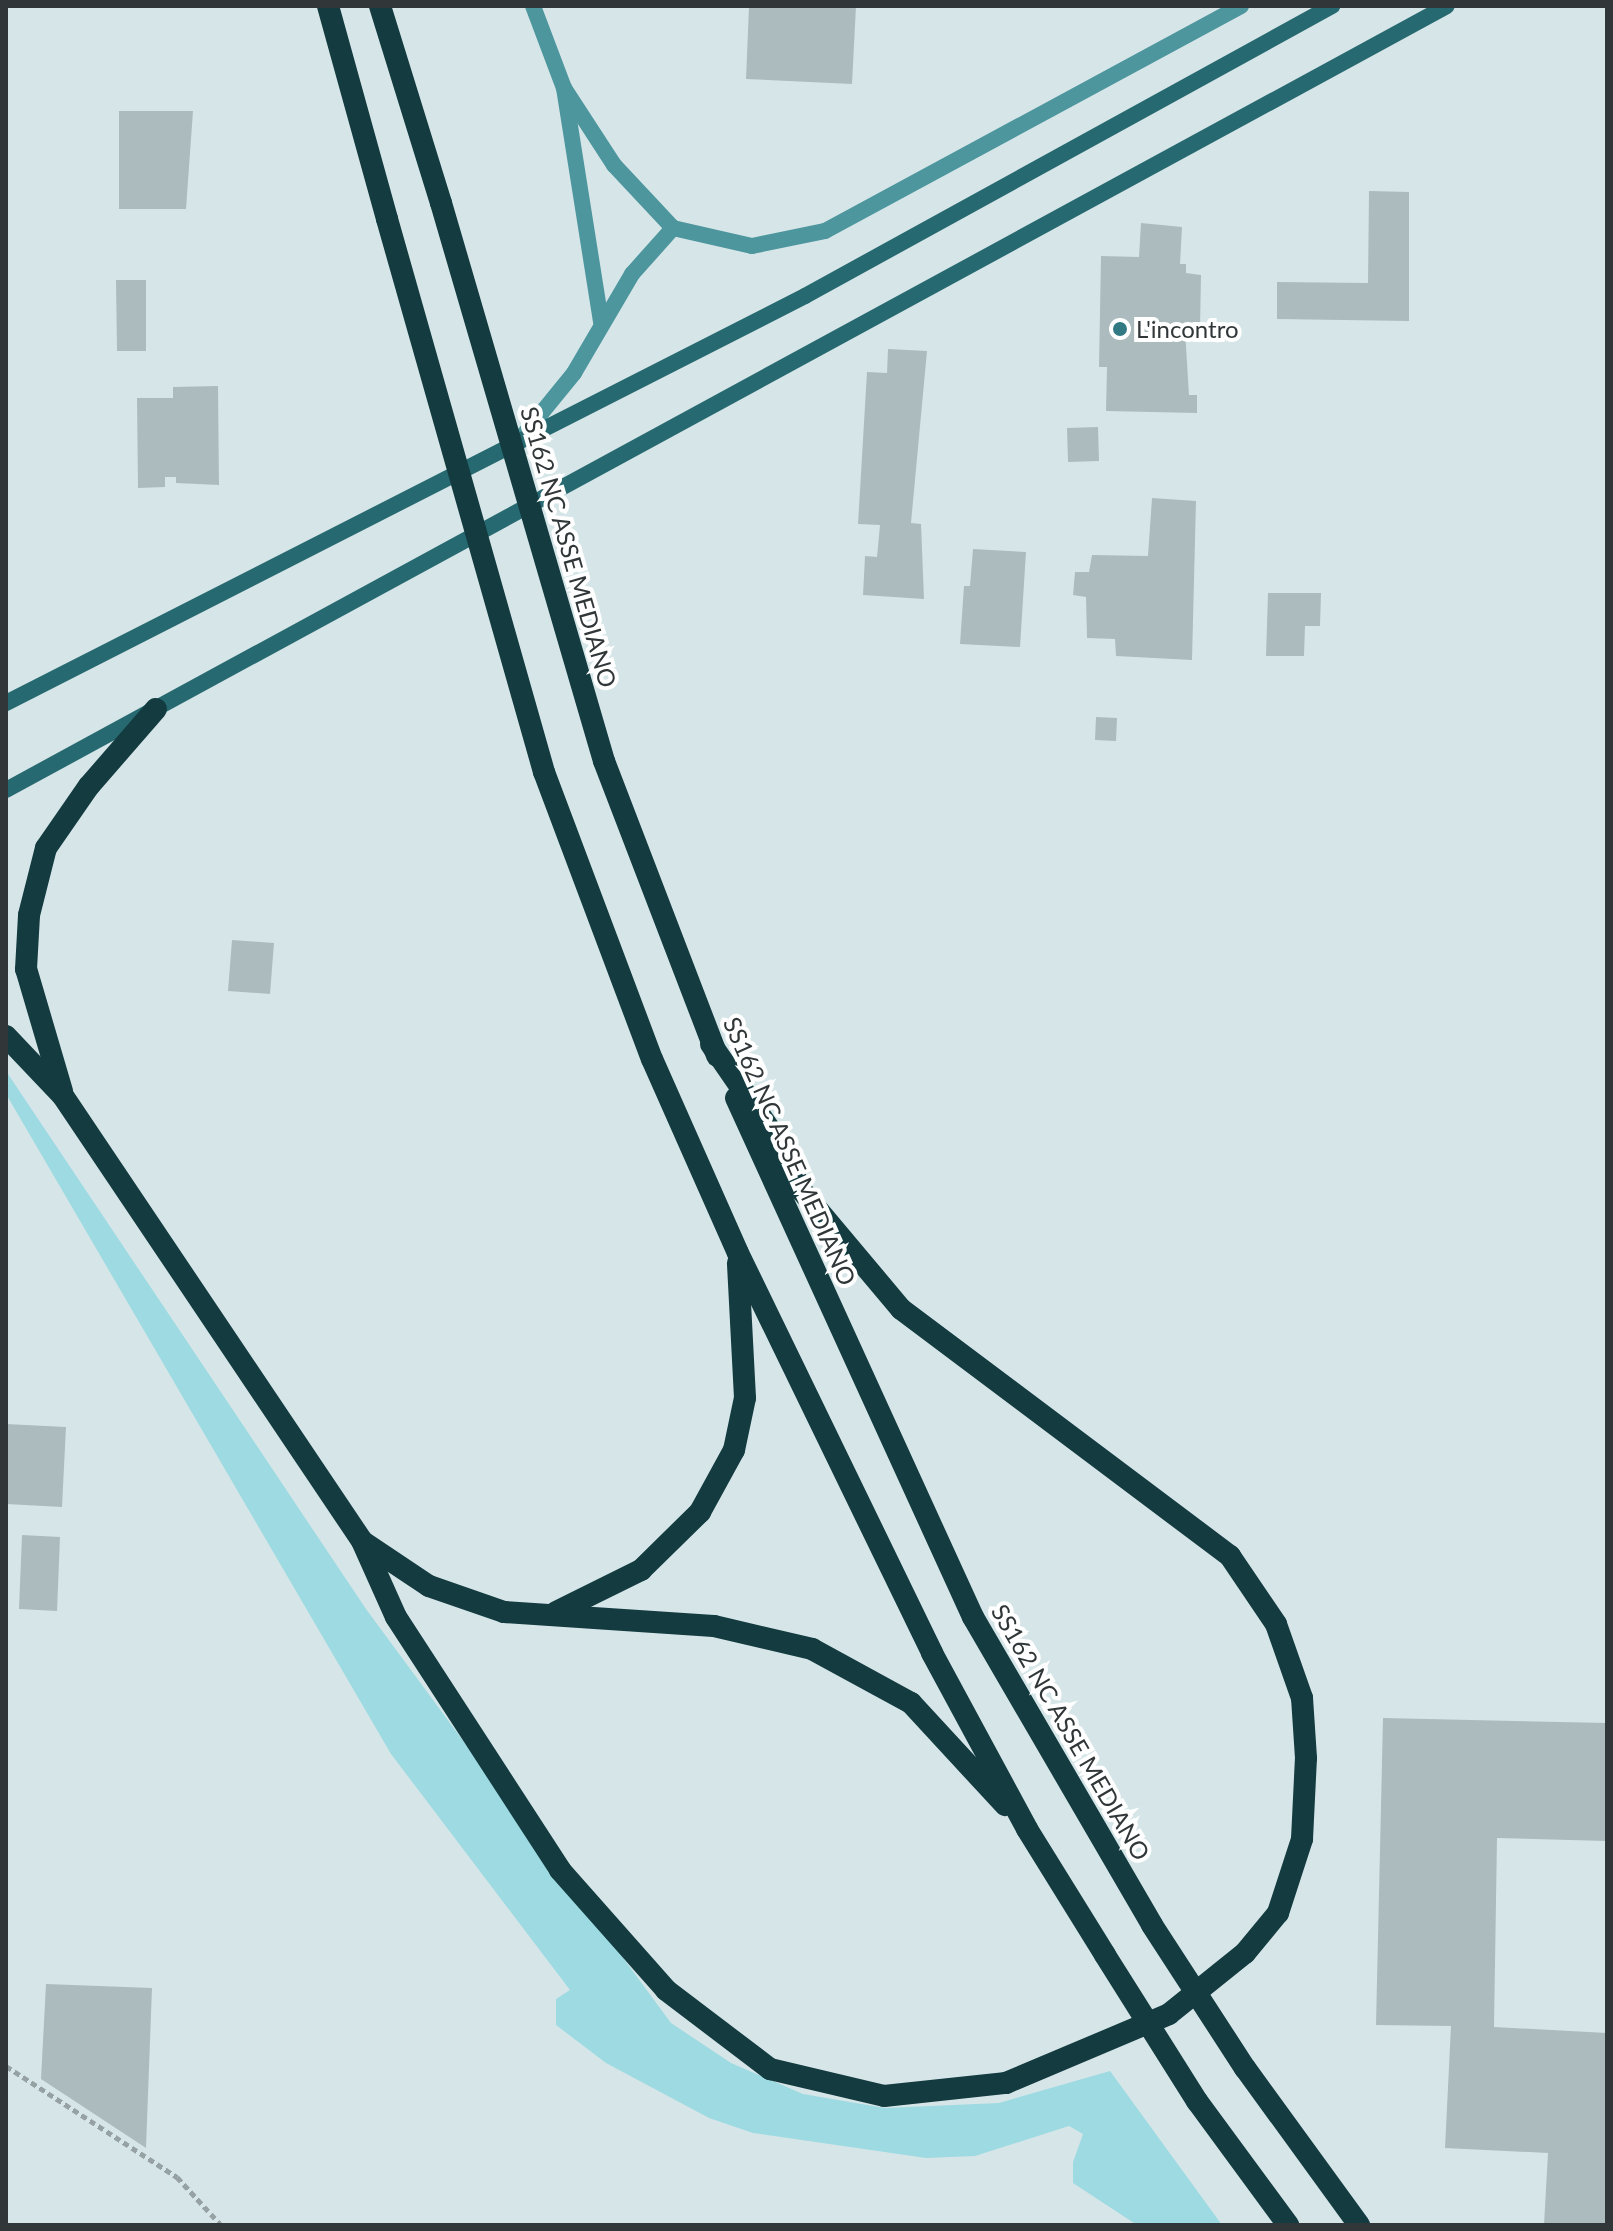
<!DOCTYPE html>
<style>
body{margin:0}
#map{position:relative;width:1613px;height:2231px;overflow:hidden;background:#d6e6e8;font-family:Lato,sans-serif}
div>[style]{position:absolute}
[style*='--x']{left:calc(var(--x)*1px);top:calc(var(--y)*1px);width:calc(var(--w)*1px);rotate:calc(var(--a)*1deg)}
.green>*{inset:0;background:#9edae2}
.building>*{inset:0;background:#acbcbe}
.path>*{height:5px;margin-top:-2.5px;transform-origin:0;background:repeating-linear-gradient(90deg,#95a1a2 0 6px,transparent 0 10px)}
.minor>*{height:16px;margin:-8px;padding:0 8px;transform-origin:8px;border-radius:8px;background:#4d969e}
.secondary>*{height:16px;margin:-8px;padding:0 8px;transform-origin:8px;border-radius:8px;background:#276970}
.trunk>*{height:22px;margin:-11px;padding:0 11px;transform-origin:11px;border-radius:11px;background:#133b40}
.trunk-bridge>*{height:22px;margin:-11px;padding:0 11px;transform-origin:11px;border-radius:11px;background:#133b40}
.dots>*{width:22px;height:22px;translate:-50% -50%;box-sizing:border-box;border:4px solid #fff;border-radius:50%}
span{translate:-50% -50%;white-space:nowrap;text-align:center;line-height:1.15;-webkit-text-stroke:8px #fff;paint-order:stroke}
.poi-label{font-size:24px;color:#313738}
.left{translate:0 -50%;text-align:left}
.street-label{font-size:24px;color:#313738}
.frame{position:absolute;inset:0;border:8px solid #313738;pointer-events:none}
</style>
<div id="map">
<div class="green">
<div style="clip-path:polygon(6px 1071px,366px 1609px,671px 2023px,731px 2063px,803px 2094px,885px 2108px,999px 2103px,1110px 2071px,1222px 2225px,1137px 2225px,1073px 2183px,1073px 2162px,1083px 2134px,1069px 2126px,975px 2156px,926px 2158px,753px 2133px,709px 2118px,606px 2063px,556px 2025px,556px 1999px,570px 1990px,391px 1754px,6px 1094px)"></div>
</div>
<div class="building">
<div style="clip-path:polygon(749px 6px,856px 6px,852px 84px,746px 79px)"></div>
<div style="clip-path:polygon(119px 111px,193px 111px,186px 209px,119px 209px)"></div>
<div style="clip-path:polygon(1369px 191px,1409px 192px,1409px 321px,1277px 319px,1277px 282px,1368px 283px)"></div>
<div style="clip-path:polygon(1141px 223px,1182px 227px,1180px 264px,1186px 264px,1186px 273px,1201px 275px,1200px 329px,1185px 330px,1189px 395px,1197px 395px,1197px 413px,1106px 411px,1107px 367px,1099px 367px,1101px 256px,1139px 257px)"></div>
<div style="clip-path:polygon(116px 280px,146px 280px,146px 351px,117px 351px)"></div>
<div style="clip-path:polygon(888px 349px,927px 351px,911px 523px,921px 524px,924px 599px,863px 595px,865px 556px,877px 557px,880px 525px,858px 524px,867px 372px,887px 373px)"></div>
<div style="clip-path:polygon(218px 386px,219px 485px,176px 483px,176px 477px,165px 477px,165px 487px,138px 488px,137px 398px,173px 398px,173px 387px)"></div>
<div style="clip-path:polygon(1098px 427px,1099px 461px,1068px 462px,1067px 428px)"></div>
<div style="clip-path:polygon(1152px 498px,1196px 501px,1192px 660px,1116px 656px,1115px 639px,1087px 638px,1086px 597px,1073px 595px,1075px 572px,1089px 572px,1092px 555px,1148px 556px)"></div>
<div style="clip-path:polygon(973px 549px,1026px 552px,1020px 647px,960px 644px,964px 586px,970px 586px)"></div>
<div style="clip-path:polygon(1268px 593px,1321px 593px,1320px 626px,1305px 626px,1304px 656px,1266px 656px)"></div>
<div style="clip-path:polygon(1096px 717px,1117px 718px,1116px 741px,1095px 740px)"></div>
<div style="clip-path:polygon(232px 940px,274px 943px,270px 994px,228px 991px)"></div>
<div style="clip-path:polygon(6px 1424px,66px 1427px,62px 1507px,6px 1504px)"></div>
<div style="clip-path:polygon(22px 1535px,60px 1537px,57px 1611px,19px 1609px)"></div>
<div style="clip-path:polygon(1383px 1718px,1607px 1723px,1607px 1841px,1497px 1838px,1494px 2027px,1607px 2033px,1607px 2225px,1544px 2225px,1548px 2153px,1445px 2148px,1451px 2026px,1376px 2025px)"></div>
<div style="clip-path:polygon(46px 1984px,152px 1988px,146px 2148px,41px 2079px)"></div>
</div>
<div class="path">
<div style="--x:6;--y:2066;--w:204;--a:33"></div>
<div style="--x:177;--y:2177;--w:65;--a:47.5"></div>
</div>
<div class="minor">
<div style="--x:533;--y:6;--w:88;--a:69.3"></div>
<div style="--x:564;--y:88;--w:237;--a:81"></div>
<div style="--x:564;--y:88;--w:92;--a:57"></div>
<div style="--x:614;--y:165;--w:86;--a:46.9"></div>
<div style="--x:673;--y:228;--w:81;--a:12.8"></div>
<div style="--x:752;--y:246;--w:75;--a:-11.6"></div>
<div style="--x:825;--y:231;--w:473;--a:-28.4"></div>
<div style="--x:517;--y:443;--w:90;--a:-50.8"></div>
<div style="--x:574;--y:373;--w:115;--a:-59.6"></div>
<div style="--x:632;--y:274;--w:62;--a:-48.3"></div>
</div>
<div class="secondary">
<div style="--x:6;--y:703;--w:897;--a:-26.99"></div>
<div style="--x:805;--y:296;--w:602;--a:-28.82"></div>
<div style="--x:6;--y:790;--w:1640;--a:-28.55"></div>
</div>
<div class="trunk">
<div style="--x:328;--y:6;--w:221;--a:74.5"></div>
<div style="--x:380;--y:6;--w:206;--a:72.8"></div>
<div style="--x:604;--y:761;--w:316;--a:69"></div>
<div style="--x:544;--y:772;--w:307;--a:69.4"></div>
<div style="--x:652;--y:1059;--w:212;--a:66.1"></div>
<div style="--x:738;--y:1253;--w:445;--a:64.1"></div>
<div style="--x:932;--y:1653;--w:200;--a:61.6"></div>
<div style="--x:1027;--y:1829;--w:148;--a:58.2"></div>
<div style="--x:6;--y:1036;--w:83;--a:46.5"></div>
<div style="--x:63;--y:1096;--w:536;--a:56.1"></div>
<div style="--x:362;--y:1541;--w:83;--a:65.9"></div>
<div style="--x:396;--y:1617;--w:302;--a:57"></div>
<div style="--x:560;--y:1870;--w:160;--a:48.5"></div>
<div style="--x:666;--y:1990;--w:131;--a:37.2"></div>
<div style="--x:770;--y:2069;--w:117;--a:13.3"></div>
<div style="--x:884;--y:2096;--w:123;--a:-6.1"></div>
<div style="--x:1006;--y:2083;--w:177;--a:-22.9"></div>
<div style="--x:1169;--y:2014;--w:97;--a:-38.8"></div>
<div style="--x:1245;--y:1953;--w:52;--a:-50.5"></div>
<div style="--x:1278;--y:1913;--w:78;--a:-72"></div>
<div style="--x:1302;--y:1839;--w:81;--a:-87.2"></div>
<div style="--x:1306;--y:1758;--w:60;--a:-93.8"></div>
<div style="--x:1302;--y:1698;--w:78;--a:-109.4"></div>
<div style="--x:1276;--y:1624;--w:82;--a:-124.1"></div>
<div style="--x:1230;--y:1556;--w:411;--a:-143.1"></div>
<div style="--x:901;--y:1309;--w:154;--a:-130"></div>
<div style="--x:802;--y:1191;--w:64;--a:-117"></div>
<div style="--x:773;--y:1134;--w:109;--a:-124.6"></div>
<div style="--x:62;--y:1091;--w:127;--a:-106.4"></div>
<div style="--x:26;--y:969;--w:54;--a:-86.8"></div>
<div style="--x:29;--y:915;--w:69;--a:-75.8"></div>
<div style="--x:46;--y:848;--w:75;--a:-55.3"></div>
<div style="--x:89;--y:786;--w:102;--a:-49"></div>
<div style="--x:736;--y:1098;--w:571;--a:65.46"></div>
<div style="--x:973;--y:1617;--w:356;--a:59.8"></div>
<div style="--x:363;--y:1542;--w:79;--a:33.7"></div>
<div style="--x:429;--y:1586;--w:79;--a:19.1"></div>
<div style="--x:504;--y:1612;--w:210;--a:3.8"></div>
<div style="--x:714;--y:1626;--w:101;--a:13.2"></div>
<div style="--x:812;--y:1649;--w:113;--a:28.6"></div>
<div style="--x:911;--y:1703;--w:139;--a:47.3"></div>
<div style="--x:556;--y:1612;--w:95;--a:-26.3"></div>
<div style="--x:641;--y:1570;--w:83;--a:-44.5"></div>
<div style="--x:700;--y:1512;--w:71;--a:-61.3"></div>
<div style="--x:734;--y:1450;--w:53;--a:-78.1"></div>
<div style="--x:745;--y:1398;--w:135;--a:-93"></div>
<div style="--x:1245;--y:2068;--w:194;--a:54"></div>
<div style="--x:1197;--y:2101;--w:154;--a:53.7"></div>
</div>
<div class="trunk-bridge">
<div style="--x:441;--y:203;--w:581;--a:73.72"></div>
<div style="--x:387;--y:219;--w:575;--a:74.15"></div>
<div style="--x:1152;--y:1925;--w:171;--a:57"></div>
<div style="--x:1105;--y:1955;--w:173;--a:57.8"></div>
</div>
<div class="dots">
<div style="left:1120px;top:329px;background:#327a83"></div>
</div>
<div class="poi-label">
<span class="left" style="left:1136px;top:329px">L'incontro</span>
</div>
<div class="street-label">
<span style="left:569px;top:547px;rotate:74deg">SS162 NC ASSE MEDIANO</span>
<span style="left:790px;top:1151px;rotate:66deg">SS162 NC ASSE MEDIANO</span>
<span style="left:1071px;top:1732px;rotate:60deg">SS162 NC ASSE MEDIANO</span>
</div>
<div class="frame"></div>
</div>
